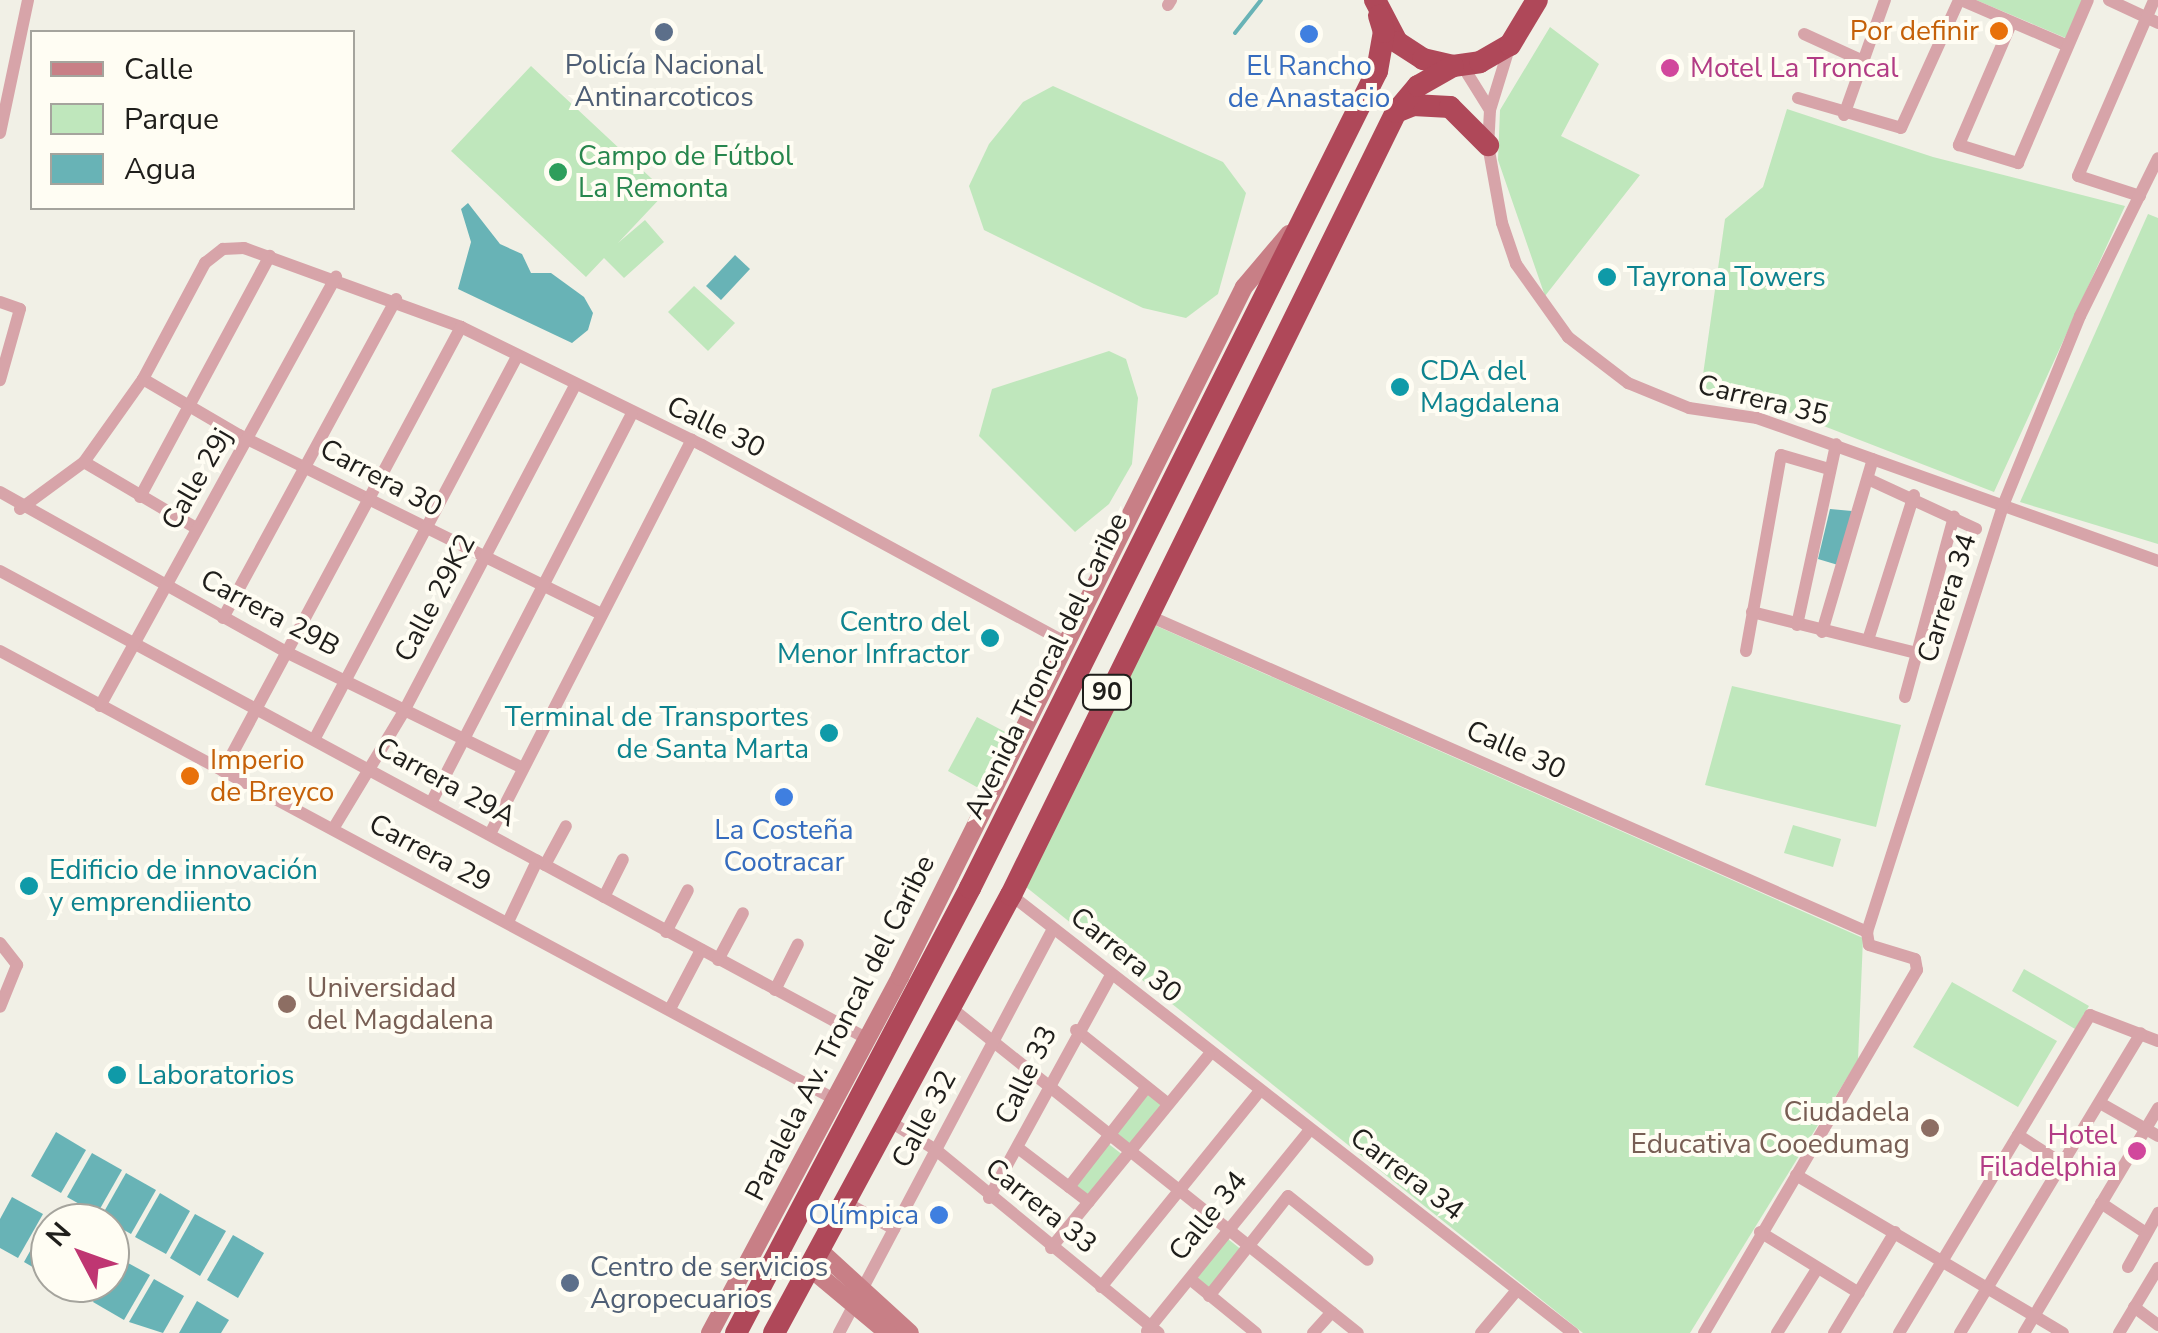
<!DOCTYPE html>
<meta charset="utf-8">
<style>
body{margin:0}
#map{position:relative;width:2158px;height:1333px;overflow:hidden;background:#f1f0e6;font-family:"Nunito Sans",sans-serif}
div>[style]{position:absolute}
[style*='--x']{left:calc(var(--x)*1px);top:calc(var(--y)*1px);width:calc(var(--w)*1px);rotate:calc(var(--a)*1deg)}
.green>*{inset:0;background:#bfe7bc}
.water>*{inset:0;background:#68b3b6}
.stream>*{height:4px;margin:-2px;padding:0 2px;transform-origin:2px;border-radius:2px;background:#68b3b6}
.street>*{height:12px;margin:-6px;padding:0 6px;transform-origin:6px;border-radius:6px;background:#d7a4a9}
.secondary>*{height:18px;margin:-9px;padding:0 9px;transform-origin:9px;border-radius:9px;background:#c87f86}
.highway>*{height:22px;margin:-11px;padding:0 11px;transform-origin:11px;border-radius:11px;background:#af4859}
.dots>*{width:28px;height:28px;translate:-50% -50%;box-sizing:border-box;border:5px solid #fffdf3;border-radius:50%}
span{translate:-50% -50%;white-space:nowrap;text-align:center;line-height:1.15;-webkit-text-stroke:8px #fffdf3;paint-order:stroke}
.shield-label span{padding:2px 8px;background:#fffdf3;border:2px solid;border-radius:8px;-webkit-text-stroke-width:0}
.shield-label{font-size:25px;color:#1f1e1b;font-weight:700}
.food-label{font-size:28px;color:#c56008}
.right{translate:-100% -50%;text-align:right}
.left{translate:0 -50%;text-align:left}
.service-label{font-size:28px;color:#4e5e75}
.shop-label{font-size:28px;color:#366cbe}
.hotel-label{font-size:28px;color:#b23c85}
.leisure-label{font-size:28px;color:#27864d}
.culture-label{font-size:28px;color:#0d838f}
.street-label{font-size:28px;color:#1f1e1b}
.education-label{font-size:28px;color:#785e54}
.legend{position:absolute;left:30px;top:30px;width:325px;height:180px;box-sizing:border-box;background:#fffdf3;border:2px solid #a5a49d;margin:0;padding:12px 18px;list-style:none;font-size:30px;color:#1f1e1b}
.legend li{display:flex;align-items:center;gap:20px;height:50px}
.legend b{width:50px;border:2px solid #a5a49d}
.north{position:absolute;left:30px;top:1203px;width:100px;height:100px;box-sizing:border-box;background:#fffdf3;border:2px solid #a5a49d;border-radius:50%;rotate:311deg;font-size:28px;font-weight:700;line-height:40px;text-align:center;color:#1f1e1b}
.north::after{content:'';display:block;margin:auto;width:35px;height:45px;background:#bf3672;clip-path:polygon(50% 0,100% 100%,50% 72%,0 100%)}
</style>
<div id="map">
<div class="green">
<div style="clip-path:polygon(1976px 0,2085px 0,2068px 39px)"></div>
<div style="clip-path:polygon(1550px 27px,1599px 64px,1561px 136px,1640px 175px,1545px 296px,1498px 160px,1500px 110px)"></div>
<div style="clip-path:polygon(531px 66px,666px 192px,618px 243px,645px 220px,664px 242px,624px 278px,604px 258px,586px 277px,451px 151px)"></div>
<div style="clip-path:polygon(1053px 86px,1223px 162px,1246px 193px,1218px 294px,1186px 318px,1143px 308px,984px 230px,969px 186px,989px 144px,1023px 102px)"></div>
<div style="clip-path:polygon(1787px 109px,1933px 157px,2125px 206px,1994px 492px,1785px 411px,1700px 396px,1725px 219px,1763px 187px)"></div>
<div style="clip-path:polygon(2148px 214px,2158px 218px,2158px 544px,2020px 502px)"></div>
<div style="clip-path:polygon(694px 286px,735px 323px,708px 351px,668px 312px)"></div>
<div style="clip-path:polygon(1109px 351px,1126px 359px,1138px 398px,1132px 464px,1109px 504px,1075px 532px,979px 436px,992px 389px)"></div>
<div style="clip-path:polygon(1152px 624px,1863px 938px,1858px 1060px,1690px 1333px,1583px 1333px,1026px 887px)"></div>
<div style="clip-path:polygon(1732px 686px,1901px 725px,1876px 827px,1705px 785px)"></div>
<div style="clip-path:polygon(977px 717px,1009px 734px,982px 790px,948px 771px)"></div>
<div style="clip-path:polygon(1793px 825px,1841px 839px,1833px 867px,1784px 853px)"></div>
<div style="clip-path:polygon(2024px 969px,2089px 1006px,2075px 1029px,2012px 991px)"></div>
<div style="clip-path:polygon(1952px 982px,2057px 1041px,2018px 1107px,1913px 1047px)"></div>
<div style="clip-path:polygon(1148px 1093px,1163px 1105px,1127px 1147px,1114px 1136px)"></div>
<div style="clip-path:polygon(1106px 1142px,1123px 1155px,1088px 1198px,1073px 1185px)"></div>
<div style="clip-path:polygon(1228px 1239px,1243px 1251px,1209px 1292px,1195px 1279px)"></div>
</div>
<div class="water">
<div style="clip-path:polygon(468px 203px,500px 244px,522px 254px,531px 273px,551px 273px,584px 297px,593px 313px,588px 330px,572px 343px,458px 289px,471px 242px,461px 209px)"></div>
<div style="clip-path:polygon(735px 255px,750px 269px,721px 300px,706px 286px)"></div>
<div style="clip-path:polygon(1830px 509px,1852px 511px,1838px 565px,1818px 559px)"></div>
<div style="clip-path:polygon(56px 1132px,86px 1150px,61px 1193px,31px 1176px)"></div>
<div style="clip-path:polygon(92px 1153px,122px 1170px,97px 1214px,67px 1197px)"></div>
<div style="clip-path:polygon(126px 1173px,156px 1190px,131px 1234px,101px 1217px)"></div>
<div style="clip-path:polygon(160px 1193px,190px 1211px,166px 1254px,135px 1237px)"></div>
<div style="clip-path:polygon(12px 1197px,43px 1214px,18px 1258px,0 1248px,0 1219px)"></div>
<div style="clip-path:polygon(195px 1214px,226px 1231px,200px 1276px,170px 1258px)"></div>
<div style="clip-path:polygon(49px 1217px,59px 1223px,50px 1223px,50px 1277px,24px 1262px)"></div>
<div style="clip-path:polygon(233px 1235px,264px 1253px,238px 1298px,207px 1280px)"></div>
<div style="clip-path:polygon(119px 1258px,150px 1275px,124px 1320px,93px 1302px)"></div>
<div style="clip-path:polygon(154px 1279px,184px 1296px,163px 1333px,129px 1322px)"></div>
<div style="clip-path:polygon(197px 1301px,229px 1320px,221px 1333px,179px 1333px)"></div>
</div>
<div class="stream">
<div style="--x:1235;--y:33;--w:42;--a:-51.8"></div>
</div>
<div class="street">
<div style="--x:1961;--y:0;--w:116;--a:23.3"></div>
<div style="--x:2109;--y:0;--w:54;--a:25.1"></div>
<div style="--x:1168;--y:5;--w:6;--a:-59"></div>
<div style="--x:2011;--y:24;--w:132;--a:113.3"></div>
<div style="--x:1959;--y:145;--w:62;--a:17"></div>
<div style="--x:2018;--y:163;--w:177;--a:-66.8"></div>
<div style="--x:1804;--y:34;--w:65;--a:24.6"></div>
<div style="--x:1510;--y:45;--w:68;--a:107.1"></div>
<div style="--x:1490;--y:110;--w:35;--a:93"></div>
<div style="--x:1488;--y:145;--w:79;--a:79.8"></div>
<div style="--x:1502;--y:223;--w:43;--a:71.1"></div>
<div style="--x:1516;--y:264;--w:90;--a:54.5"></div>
<div style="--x:1568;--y:337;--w:76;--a:37.5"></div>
<div style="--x:1628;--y:383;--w:66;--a:22.3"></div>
<div style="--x:1689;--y:408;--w:69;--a:8.4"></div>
<div style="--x:1757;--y:418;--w:426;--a:19.6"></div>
<div style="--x:1462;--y:65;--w:53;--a:58.1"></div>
<div style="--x:1798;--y:98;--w:107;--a:16.2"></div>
<div style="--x:1901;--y:128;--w:141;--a:-65.6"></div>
<div style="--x:1844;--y:115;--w:122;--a:-70.4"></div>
<div style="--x:0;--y:133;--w:136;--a:-78.1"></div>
<div style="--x:2140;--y:196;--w:65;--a:-162.1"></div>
<div style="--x:2078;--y:176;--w:192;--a:-66.6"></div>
<div style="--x:0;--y:302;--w:21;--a:19"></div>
<div style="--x:20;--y:309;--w:74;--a:105.7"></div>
<div style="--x:143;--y:379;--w:111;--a:30.3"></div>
<div style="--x:239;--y:435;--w:404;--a:26.3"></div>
<div style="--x:84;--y:462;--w:130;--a:30.5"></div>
<div style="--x:1868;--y:479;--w:119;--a:24.8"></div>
<div style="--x:0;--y:492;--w:328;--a:29.2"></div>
<div style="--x:286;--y:652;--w:264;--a:26.1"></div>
<div style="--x:140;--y:497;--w:274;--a:-61.7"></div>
<div style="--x:20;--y:509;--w:79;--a:-36.3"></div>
<div style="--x:84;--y:462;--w:102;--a:-54.6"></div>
<div style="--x:143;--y:379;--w:132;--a:-61.9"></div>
<div style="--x:205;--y:263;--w:23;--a:-38"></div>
<div style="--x:223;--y:249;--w:21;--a:-3"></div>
<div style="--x:244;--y:248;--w:231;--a:20"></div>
<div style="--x:461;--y:327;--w:268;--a:26.1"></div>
<div style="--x:702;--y:445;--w:413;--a:28.5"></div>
<div style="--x:0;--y:571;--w:984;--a:28.34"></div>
<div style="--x:1752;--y:612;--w:170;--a:14"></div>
<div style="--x:1147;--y:615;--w:787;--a:23.76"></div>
<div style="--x:223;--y:618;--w:363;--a:-61.5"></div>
<div style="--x:1797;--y:625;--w:185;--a:-77.8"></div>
<div style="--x:1822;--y:632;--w:180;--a:-73.6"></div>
<div style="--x:1868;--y:640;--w:152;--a:-72.4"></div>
<div style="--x:0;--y:651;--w:949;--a:28.24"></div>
<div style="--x:1746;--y:651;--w:199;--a:-79.9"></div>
<div style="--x:1781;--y:455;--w:50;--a:16.3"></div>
<div style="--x:1905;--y:697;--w:187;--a:-74.8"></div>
<div style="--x:100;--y:706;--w:490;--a:-61.2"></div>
<div style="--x:315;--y:738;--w:432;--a:-62.1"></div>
<div style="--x:223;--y:771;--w:504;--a:-61.81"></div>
<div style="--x:432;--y:801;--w:436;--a:-62.7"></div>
<div style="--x:333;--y:829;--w:135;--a:-58.9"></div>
<div style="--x:403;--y:713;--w:368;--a:-62.3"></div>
<div style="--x:490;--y:834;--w:443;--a:-62.9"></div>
<div style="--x:545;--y:865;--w:44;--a:-61.7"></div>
<div style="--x:1011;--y:895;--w:713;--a:37.93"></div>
<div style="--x:604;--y:897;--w:42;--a:-63.4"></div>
<div style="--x:508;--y:922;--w:68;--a:-64.6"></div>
<div style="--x:666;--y:932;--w:47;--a:-62.4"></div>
<div style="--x:0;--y:943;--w:28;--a:52"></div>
<div style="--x:17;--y:965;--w:45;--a:112"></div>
<div style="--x:718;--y:960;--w:53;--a:-62"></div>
<div style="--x:775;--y:990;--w:51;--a:-63.4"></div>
<div style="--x:950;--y:1007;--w:522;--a:38.63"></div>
<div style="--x:670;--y:1009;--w:67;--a:-62.3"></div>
<div style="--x:1076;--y:1030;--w:117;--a:38.7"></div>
<div style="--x:2100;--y:1103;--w:67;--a:29.6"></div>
<div style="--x:889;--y:1121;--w:55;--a:31.7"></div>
<div style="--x:936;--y:1150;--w:288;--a:39.4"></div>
<div style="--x:2018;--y:1135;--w:54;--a:32.8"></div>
<div style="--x:1018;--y:1148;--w:89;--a:37.3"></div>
<div style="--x:1796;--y:1175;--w:310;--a:30.6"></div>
<div style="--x:1069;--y:1187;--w:125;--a:-52.1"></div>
<div style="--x:989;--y:1198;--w:254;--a:-61.3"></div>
<div style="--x:845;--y:1202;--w:56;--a:28.9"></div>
<div style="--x:2101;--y:1203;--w:54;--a:33.7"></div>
<div style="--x:1760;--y:1232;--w:116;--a:31.6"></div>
<div style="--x:1051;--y:1248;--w:249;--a:-50.7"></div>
<div style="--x:2128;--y:1267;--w:62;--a:-60.9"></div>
<div style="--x:1190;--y:1279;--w:85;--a:39.3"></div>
<div style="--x:1101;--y:1287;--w:251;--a:-51"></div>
<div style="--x:1209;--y:1296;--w:127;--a:-51.7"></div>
<div style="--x:1288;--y:1196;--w:102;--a:38.7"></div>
<div style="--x:2134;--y:1307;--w:30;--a:37"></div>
<div style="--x:1147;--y:1331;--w:257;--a:-51"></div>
<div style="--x:839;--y:1333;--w:457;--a:-62.1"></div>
<div style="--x:1313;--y:1333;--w:28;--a:-48"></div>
<div style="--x:1481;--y:1333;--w:56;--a:-50.1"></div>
<div style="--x:1704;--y:1333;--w:421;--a:-59.6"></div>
<div style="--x:1917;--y:970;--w:11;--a:-100"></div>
<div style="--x:1915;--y:959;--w:48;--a:-163.1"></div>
<div style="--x:1869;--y:945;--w:13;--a:-99"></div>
<div style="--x:1867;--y:932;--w:445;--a:-72.3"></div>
<div style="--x:2002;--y:508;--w:207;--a:-67.9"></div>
<div style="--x:2080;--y:316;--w:176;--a:-63.7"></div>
<div style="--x:1777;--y:1333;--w:75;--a:-58"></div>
<div style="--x:1834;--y:1333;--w:118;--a:-58.9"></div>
<div style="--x:1899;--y:1333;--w:371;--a:-59"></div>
<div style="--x:2090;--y:1015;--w:73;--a:20.9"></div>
<div style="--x:1960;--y:1333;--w:350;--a:-58.9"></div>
<div style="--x:2024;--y:1333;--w:262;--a:-59.2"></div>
<div style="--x:2119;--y:1333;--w:76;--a:-59"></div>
</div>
<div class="secondary">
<div style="--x:819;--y:1250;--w:123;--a:42.4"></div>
<div style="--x:809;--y:1267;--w:103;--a:39.9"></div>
<div style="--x:710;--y:1333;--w:404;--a:-61.9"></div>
<div style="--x:900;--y:977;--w:771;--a:-63.5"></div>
<div style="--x:1244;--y:287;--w:70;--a:-49.7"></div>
</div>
<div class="highway">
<div style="--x:1375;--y:0;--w:47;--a:62.4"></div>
<div style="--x:1397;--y:42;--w:31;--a:33"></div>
<div style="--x:1423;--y:59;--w:31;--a:13"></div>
<div style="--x:1453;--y:66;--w:27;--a:-8"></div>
<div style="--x:1480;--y:62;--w:34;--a:-30"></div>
<div style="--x:1510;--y:45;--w:52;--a:-59"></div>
<div style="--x:1396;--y:112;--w:18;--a:-22"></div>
<div style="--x:1413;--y:105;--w:37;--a:3"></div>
<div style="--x:1450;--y:107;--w:54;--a:45"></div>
<div style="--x:736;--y:1333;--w:503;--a:-62.26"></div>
<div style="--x:970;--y:888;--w:913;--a:-63.52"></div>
<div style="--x:1377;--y:71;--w:40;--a:-80"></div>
<div style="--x:1384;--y:32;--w:17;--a:-107"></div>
<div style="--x:774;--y:1333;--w:498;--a:-61.6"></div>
<div style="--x:1011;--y:895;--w:873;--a:-63.82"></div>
<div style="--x:1396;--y:112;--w:34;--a:-50"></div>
<div style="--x:1418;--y:86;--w:40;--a:-29.7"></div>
</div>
<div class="dots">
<div style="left:1999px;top:31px;background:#e8710a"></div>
<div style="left:664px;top:32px;background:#5c6f8a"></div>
<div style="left:1309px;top:34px;background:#3f7fe0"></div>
<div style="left:1670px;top:68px;background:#d1479c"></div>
<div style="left:558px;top:172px;background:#2e9e5b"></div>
<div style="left:1607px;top:277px;background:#0f9aa8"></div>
<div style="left:1400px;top:387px;background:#0f9aa8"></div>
<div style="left:990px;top:638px;background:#0f9aa8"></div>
<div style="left:829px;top:733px;background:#0f9aa8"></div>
<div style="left:190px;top:776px;background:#e8710a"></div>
<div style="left:784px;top:797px;background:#3f7fe0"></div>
<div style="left:29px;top:886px;background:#0f9aa8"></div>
<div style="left:287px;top:1004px;background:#8d6e63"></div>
<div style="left:117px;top:1075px;background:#0f9aa8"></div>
<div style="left:1930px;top:1128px;background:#8d6e63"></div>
<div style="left:2137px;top:1151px;background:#d1479c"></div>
<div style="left:939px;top:1215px;background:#3f7fe0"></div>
<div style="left:570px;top:1283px;background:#5c6f8a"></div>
</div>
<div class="shield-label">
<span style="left:1107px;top:692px">90</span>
</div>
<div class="food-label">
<span class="right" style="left:1979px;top:31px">Por definir</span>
<span class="left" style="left:210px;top:776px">Imperio<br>de Breyco</span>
</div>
<div class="service-label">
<span style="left:664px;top:81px">Policía Nacional<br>Antinarcoticos</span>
<span class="left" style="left:590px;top:1283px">Centro de servicios<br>Agropecuarios</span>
</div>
<div class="shop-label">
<span style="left:1309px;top:82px">El Rancho<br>de Anastacio</span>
<span style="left:784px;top:846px">La Costeña<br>Cootracar</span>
<span class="right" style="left:919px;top:1215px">Olímpica</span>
</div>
<div class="hotel-label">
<span class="left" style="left:1690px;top:68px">Motel La Troncal</span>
<span class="right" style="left:2117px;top:1151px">Hotel<br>Filadelphia</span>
</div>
<div class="leisure-label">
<span class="left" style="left:578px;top:172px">Campo de Fútbol<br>La Remonta</span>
</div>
<div class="culture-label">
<span class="left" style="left:1627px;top:277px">Tayrona Towers</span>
<span class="left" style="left:1420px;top:387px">CDA del<br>Magdalena</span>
<span class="right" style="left:970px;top:638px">Centro del<br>Menor Infractor</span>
<span class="right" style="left:809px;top:733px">Terminal de Transportes<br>de Santa Marta</span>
<span class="left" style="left:49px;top:886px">Edificio de innovación<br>y emprendiiento</span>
<span class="left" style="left:137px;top:1075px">Laboratorios</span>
</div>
<div class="street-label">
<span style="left:1763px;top:400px;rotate:14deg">Carrera 35</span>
<span style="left:716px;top:427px;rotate:26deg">Calle 30</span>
<span style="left:381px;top:478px;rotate:28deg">Carrera 30</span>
<span style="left:197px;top:479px;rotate:-60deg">Calle 29j</span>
<span style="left:435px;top:598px;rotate:-62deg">Calle 29K2</span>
<span style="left:1947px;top:598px;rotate:-72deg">Carrera 34</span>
<span style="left:270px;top:613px;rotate:28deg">Carrera 29B</span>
<span style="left:1046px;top:666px;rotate:-64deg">Avenida Troncal del Caribe</span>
<span style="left:1516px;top:750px;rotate:24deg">Calle 30</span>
<span style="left:446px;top:782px;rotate:29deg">Carrera 29A</span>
<span style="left:430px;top:853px;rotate:28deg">Carrera 29</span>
<span style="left:1126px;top:955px;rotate:39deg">Carrera 30</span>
<span style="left:840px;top:1028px;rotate:-63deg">Paralela Av. Troncal del Caribe</span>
<span style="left:1026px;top:1075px;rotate:-64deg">Calle 33</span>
<span style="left:924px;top:1119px;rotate:-62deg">Calle 32</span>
<span style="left:1407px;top:1174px;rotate:37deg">Carrera 34</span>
<span style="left:1041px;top:1206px;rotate:39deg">Carrera 33</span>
<span style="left:1208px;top:1216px;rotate:-51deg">Calle 34</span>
</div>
<div class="education-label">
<span class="left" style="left:307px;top:1004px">Universidad<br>del Magdalena</span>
<span class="right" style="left:1910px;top:1128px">Ciudadela<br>Educativa Cooedumag</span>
</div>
<ul class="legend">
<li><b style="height:12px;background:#c87f86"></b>Calle</li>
<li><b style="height:28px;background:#bfe7bc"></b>Parque</li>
<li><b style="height:28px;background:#68b3b6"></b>Agua</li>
</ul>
<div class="north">N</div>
</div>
